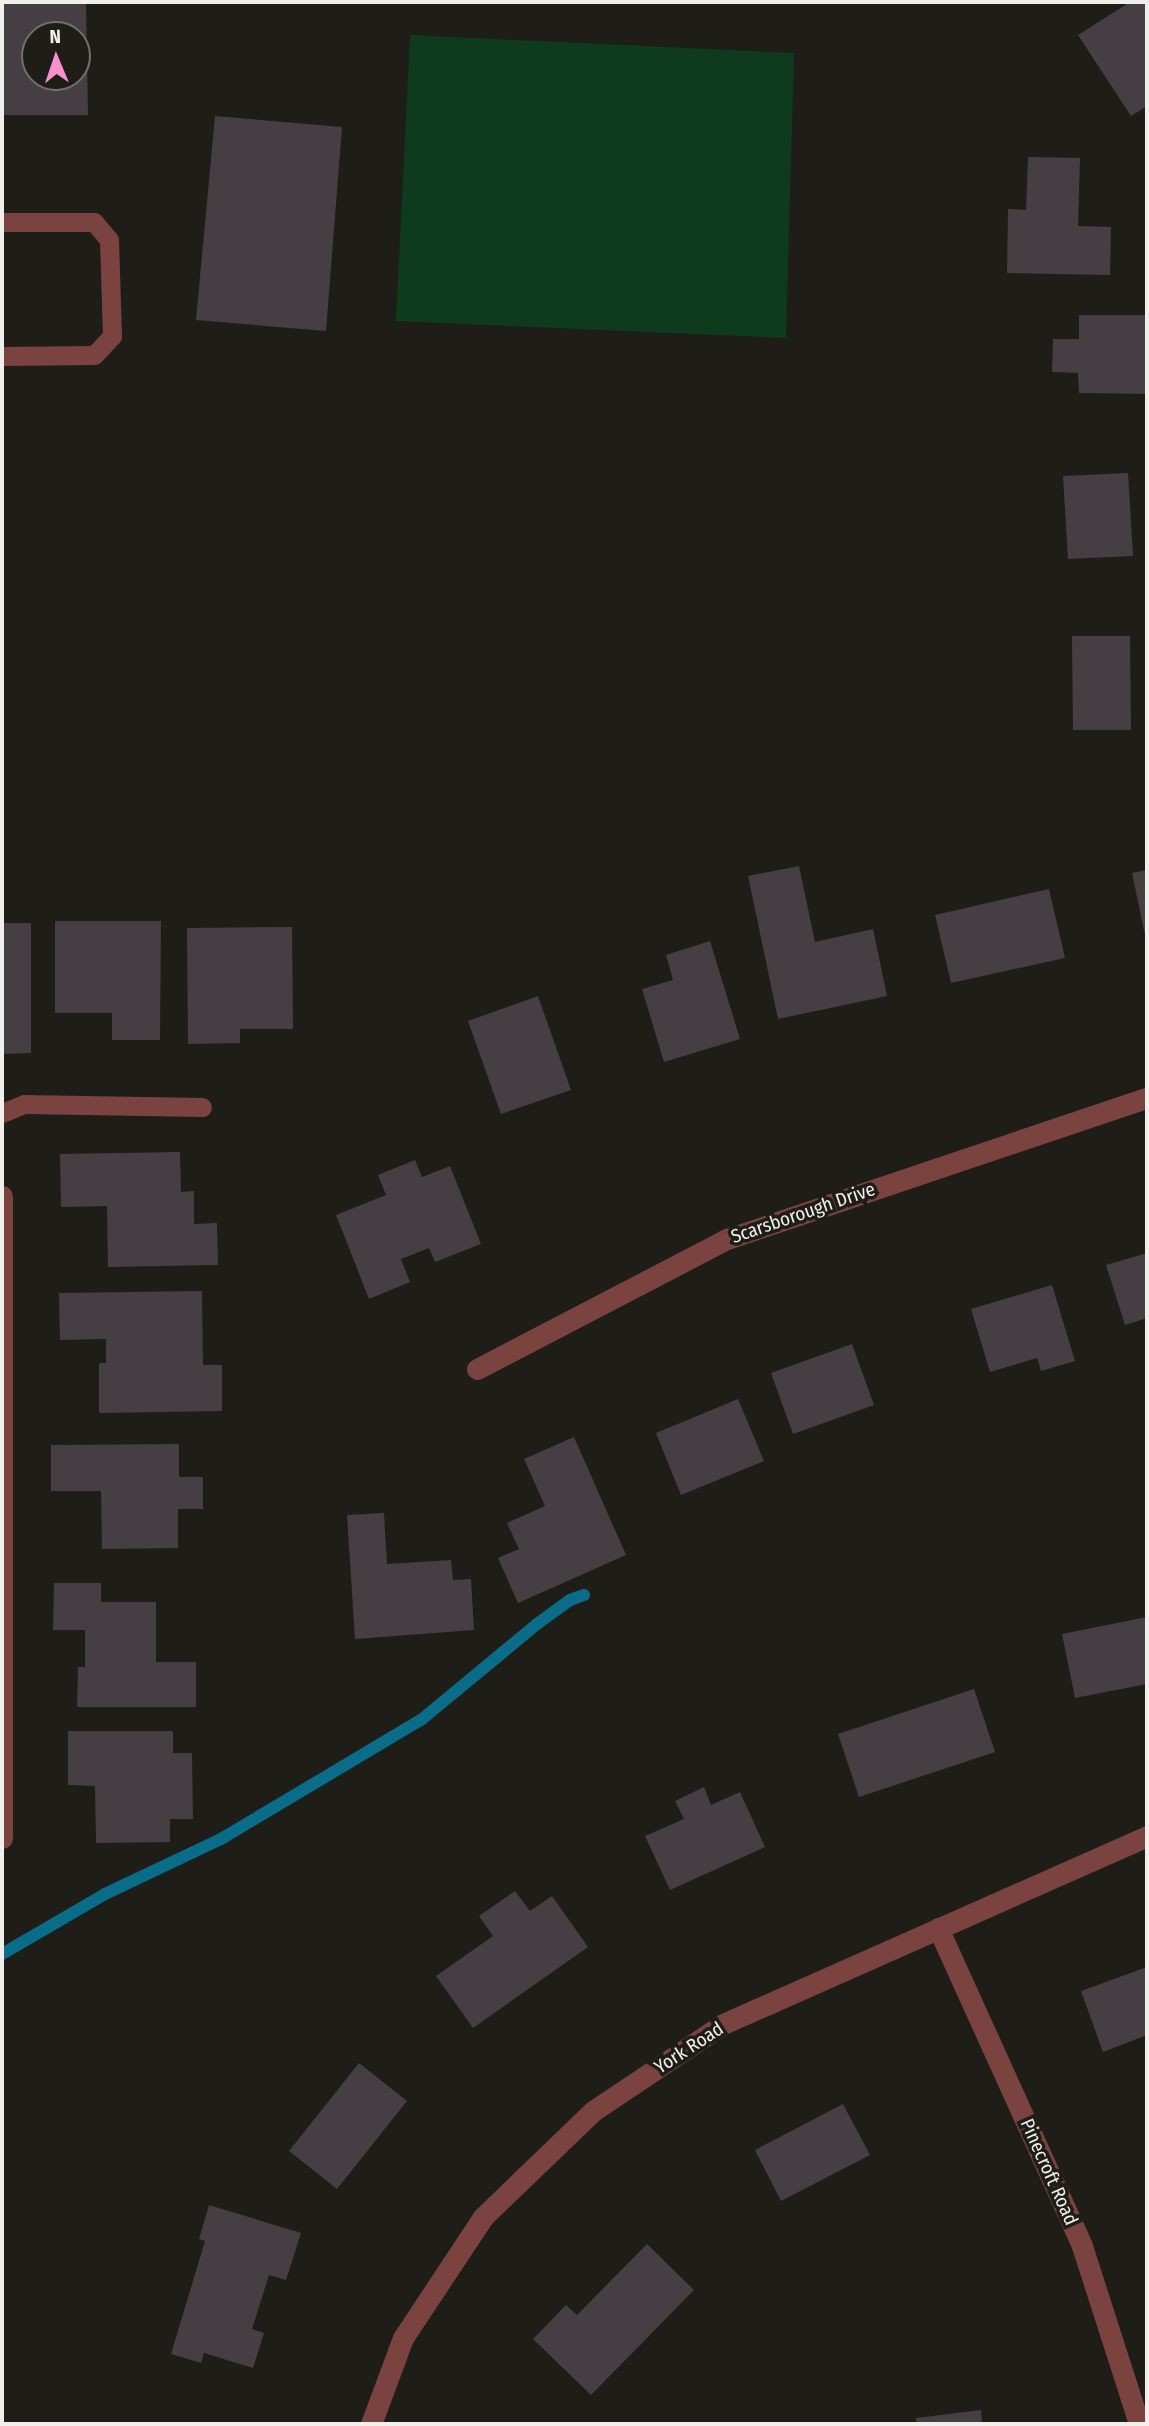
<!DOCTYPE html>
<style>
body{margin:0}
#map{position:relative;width:1149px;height:2426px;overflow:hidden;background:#1e1d18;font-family:"Fira Sans Condensed",sans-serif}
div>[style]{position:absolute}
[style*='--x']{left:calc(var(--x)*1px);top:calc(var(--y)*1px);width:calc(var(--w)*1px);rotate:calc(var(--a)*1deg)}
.green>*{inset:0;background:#0e3b1e}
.stream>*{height:12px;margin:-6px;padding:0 6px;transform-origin:6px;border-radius:6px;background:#096c89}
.building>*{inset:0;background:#453f43}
.lane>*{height:19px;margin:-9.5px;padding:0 9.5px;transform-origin:9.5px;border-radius:9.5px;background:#7b433f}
.street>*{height:21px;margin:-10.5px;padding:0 10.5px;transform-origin:10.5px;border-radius:10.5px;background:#7b433f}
span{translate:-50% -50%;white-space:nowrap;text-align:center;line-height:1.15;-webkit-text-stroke:7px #1e1d18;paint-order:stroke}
.street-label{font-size:19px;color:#f0efeb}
.frame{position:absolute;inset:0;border:4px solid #f0efeb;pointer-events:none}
.north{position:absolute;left:21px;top:21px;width:70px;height:70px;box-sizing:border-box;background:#1e1d18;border:2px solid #72716c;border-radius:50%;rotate:358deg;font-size:19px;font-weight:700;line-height:28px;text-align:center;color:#f0efeb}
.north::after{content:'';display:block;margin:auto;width:24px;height:32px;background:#f790cd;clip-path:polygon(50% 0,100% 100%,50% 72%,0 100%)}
</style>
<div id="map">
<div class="green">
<div style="clip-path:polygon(410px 35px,794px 53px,786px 338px,396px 321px)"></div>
</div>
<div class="stream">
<div style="--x:2;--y:1954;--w:119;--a:-30.2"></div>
<div style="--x:105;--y:1894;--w:128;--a:-25.4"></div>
<div style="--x:221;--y:1839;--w:233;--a:-30.8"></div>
<div style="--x:421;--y:1720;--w:151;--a:-39.6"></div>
<div style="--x:537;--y:1624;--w:41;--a:-36"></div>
<div style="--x:570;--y:1600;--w:15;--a:-20"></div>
</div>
<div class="building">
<div style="clip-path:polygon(evenodd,2px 2px,86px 2px,88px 115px,2px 115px,2px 2px,35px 35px,77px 35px,77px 77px,35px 77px,35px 35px)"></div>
<div style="clip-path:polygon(1130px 2px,1147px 2px,1147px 106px,1131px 116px,1078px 35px)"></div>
<div style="clip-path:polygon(215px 116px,342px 127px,326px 331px,196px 320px)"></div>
<div style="clip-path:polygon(1028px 157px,1080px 158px,1078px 226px,1111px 227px,1110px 275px,1007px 273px,1008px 209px,1026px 210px)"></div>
<div style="clip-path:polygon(1079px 315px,1147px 315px,1147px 394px,1079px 393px,1078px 373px,1052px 372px,1053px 339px,1079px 339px)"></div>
<div style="clip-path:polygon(1128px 473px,1133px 556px,1068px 559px,1063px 476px)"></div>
<div style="clip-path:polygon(1072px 636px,1130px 636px,1131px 730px,1073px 730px)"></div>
<div style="clip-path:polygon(799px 866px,815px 942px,873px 929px,887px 996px,778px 1019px,748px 876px)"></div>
<div style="clip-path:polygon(1147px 870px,1147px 940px,1146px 940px,1132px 873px)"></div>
<div style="clip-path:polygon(1049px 889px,1065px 958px,951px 983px,935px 915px)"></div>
<div style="clip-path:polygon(55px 921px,161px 921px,160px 1040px,112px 1040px,112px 1013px,55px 1013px)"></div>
<div style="clip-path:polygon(2px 923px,31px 923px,31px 1053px,2px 1054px)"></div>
<div style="clip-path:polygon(292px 927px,293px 1029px,240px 1029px,240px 1043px,188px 1044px,187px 928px)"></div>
<div style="clip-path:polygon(710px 941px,740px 1039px,664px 1062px,642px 989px,673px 980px,666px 955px)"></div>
<div style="clip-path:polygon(538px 996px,571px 1090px,501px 1114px,468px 1021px)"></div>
<div style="clip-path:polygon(180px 1152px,181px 1192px,194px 1191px,194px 1224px,217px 1223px,218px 1265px,108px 1267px,107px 1206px,61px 1207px,60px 1154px)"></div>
<div style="clip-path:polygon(415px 1160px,422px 1177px,450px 1166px,481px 1244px,435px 1262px,429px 1248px,401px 1259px,410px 1282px,369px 1299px,336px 1215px,386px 1195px,378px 1175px)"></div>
<div style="clip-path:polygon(1147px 1253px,1147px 1318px,1125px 1325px,1106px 1265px)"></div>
<div style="clip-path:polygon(1052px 1285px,1075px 1361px,1041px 1371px,1037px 1358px,990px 1372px,971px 1309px)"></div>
<div style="clip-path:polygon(202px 1291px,203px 1365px,222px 1365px,222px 1411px,99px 1413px,99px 1363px,106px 1363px,106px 1339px,60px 1340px,59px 1293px)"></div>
<div style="clip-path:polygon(852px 1344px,874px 1405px,793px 1434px,771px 1373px)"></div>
<div style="clip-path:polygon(738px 1399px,764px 1461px,681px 1495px,656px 1433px)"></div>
<div style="clip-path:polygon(574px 1437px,626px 1555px,518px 1603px,498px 1558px,519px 1549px,507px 1523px,545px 1506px,524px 1459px)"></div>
<div style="clip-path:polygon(179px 1444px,179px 1477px,203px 1477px,203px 1509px,178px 1509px,178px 1548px,102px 1549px,101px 1491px,51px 1491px,51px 1445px)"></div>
<div style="clip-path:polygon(384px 1513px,387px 1564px,451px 1560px,453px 1580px,471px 1579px,474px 1630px,355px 1639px,347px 1515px)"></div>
<div style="clip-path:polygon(54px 1583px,101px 1583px,101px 1602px,156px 1602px,156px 1662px,196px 1662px,196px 1707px,77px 1707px,78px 1667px,85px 1667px,85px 1630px,53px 1630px)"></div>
<div style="clip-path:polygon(1147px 1617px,1147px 1684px,1075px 1698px,1062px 1634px)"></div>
<div style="clip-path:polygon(974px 1689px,995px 1752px,859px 1797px,838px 1734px)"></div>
<div style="clip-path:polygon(68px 1731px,173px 1731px,173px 1753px,192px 1753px,193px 1819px,170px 1819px,170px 1842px,96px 1843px,95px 1786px,68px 1785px)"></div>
<div style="clip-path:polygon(704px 1787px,711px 1805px,740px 1792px,765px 1847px,670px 1890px,645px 1836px,684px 1819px,675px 1801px)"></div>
<div style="clip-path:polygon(515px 1891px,530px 1911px,552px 1896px,588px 1947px,473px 2028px,436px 1976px,493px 1936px,479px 1916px)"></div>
<div style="clip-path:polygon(1147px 1967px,1147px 2035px,1103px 2052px,1081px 1991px)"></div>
<div style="clip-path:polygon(359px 2063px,407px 2101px,337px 2189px,289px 2151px)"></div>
<div style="clip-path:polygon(843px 2104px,870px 2155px,781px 2201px,755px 2150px)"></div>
<div style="clip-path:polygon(209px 2205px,301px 2233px,286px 2280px,269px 2275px,252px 2329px,264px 2333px,253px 2368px,204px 2353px,201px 2363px,171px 2354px,205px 2241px,199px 2239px)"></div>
<div style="clip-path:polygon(647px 2244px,694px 2290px,591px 2395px,533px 2339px,566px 2305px,577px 2315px)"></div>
<div style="clip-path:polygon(981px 2410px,982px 2424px,917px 2424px,916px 2418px)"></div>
</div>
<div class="lane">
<div style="--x:2;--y:222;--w:92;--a:0"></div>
<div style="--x:94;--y:222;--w:23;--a:50"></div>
<div style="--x:109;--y:240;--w:96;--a:88.2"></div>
<div style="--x:112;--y:336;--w:26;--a:133"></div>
<div style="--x:94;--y:355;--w:92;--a:179.4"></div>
<div style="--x:2;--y:1113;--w:24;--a:-22"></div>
<div style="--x:24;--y:1104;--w:178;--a:1"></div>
</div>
<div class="street">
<div style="--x:2;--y:1196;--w:642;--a:90"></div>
<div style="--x:477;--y:1369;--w:282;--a:-27.5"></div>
<div style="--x:727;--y:1239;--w:443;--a:-18.6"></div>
<div style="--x:938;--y:1928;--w:349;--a:65.6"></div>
<div style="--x:1082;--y:2246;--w:187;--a:72.2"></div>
<div style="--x:371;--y:2424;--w:92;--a:-69.6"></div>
<div style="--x:403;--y:2338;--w:145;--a:-56.5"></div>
<div style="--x:483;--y:2217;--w:153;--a:-43.9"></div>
<div style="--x:593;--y:2111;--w:156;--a:-33.8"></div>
<div style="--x:723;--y:2024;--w:464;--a:-23.9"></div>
</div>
<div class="street-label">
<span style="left:803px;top:1213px;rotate:-19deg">Scarsborough Drive</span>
<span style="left:689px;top:2048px;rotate:-33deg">York Road</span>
<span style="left:1049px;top:2172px;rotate:66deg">Pinecroft Road</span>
</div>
<div class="frame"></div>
<div class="north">N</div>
</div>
